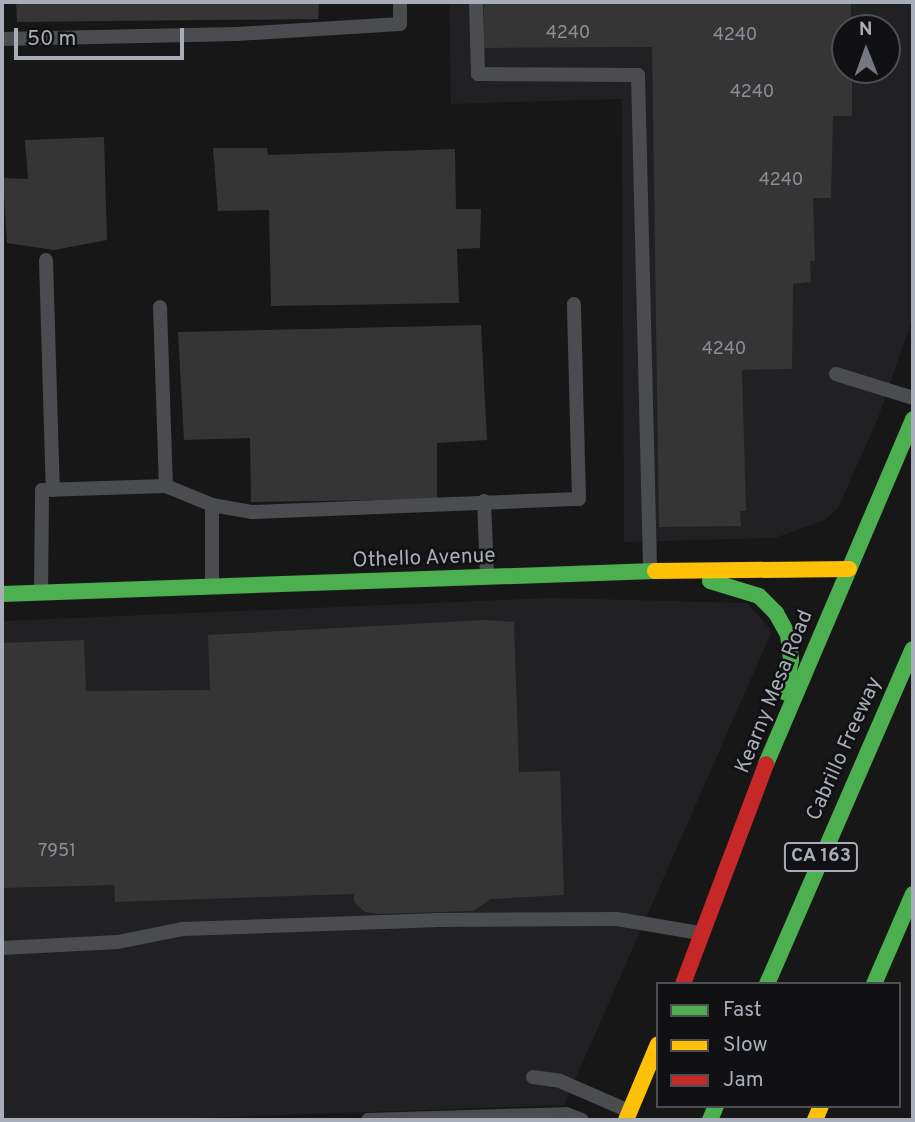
<!DOCTYPE html>
<style>
body{margin:0}
#map{position:relative;width:915px;height:1122px;overflow:hidden;background:#171717;font-family:Overpass,sans-serif}
div>[style]{position:absolute}
[style*='--x']{left:calc(var(--x)*1px);top:calc(var(--y)*1px);width:calc(var(--w)*1px);rotate:calc(var(--a)*1deg)}
.built>*{inset:0;background:#212123}
.building>*{inset:0;background:#353536}
.lane>*{height:14px;margin:-7px;padding:0 7px;transform-origin:7px;border-radius:7px;background:#4b4c50}
.fast>*{height:16px;margin:-8px;padding:0 8px;transform-origin:8px;border-radius:8px;background:#4caf50}
.slow>*{height:16px;margin:-8px;padding:0 8px;transform-origin:8px;border-radius:8px;background:#ffc107}
.jam>*{height:16px;margin:-8px;padding:0 8px;transform-origin:8px;border-radius:8px;background:#c62828}
span{translate:-50% -50%;white-space:nowrap;text-align:center;line-height:1.15;-webkit-text-stroke:5px #111113;paint-order:stroke}
.number-label{font-size:18px;color:#8b8f98}
.number-label span{-webkit-text-stroke-width:0}
.shield-label span{padding:2px 5px;background:#111113;border:2px solid;border-radius:5px;-webkit-text-stroke-width:0}
.shield-label{font-size:19px;color:#a8adb8;font-weight:700}
.street-label{font-size:21px;color:#a8adb8}
.frame{position:absolute;inset:0;border:4px solid #a8adb8;pointer-events:none}
.legend{position:absolute;left:656px;top:982px;width:245px;height:126px;box-sizing:border-box;background:#111113;border:2px solid #4d4f55;margin:0;padding:9px 12px;list-style:none;font-size:21px;color:#a8adb8}
.legend li{display:flex;align-items:center;gap:14px;height:35px}
.legend b{width:35px;border:2px solid #4d4f55}
.north{position:absolute;left:831px;top:14px;width:70px;height:70px;box-sizing:border-box;background:#111113;border:2px solid #4d4f55;border-radius:50%;rotate:359deg;font-size:19px;font-weight:700;line-height:28px;text-align:center;color:#a8adb8}
.north::after{content:'';display:block;margin:auto;width:24px;height:32px;background:#757880;clip-path:polygon(50% 0,100% 100%,50% 72%,0 100%)}
.scale{position:absolute;left:14px;top:28px;width:170px;height:32px;box-sizing:border-box;border:4px solid #a8adb8;border-top:0;padding-left:9px;font-size:21px;line-height:24px;white-space:nowrap;color:#a8adb8;-webkit-text-stroke:5px #111113;paint-order:stroke}
</style>
<div id="map">
<div class="built">
<div style="clip-path:polygon(evenodd,449px 2px,913px 2px,913px 317px,878px 418px,838px 508px,825px 520px,775px 538px,624px 542px,622px 99px,451px 104px,449px 2px,845px 28px,887px 28px,887px 70px,845px 70px,845px 28px)"></div>
<div style="clip-path:polygon(550px 598px,747px 603px,772px 631px,564px 1105px,141px 1120px,2px 1120px,2px 621px)"></div>
</div>
<div class="building">
<div style="clip-path:polygon(16px 2px,319px 2px,318px 19px,17px 22px)"></div>
<div style="clip-path:polygon(484px 2px,851px 2px,851px 28px,845px 28px,845px 70px,852px 70px,852px 116px,833px 116px,831px 198px,813px 198px,815px 261px,810px 261px,811px 282px,793px 284px,792px 369px,742px 370px,746px 511px,740px 511px,741px 526px,659px 527px,652px 47px,484px 48px)"></div>
<div style="clip-path:polygon(104px 137px,107px 240px,54px 250px,7px 243px,3px 178px,28px 179px,25px 140px)"></div>
<div style="clip-path:polygon(213px 148px,267px 148px,268px 155px,455px 149px,456px 209px,481px 209px,480px 248px,457px 249px,459px 303px,271px 306px,269px 210px,218px 211px)"></div>
<div style="clip-path:polygon(481px 325px,487px 440px,437px 443px,437px 499px,251px 502px,250px 438px,184px 440px,178px 332px)"></div>
<div style="clip-path:polygon(484px 620px,514px 622px,519px 772px,560px 771px,564px 895px,491px 899px,473px 911px,377px 914px,365px 912px,354px 902px,354px 894px,115px 902px,114px 885px,2px 888px,2px 643px,84px 640px,86px 691px,210px 690px,208px 635px)"></div>
</div>
<div class="lane">
<div style="--x:476;--y:2;--w:72;--a:88.4"></div>
<div style="--x:478;--y:74;--w:160;--a:0.4"></div>
<div style="--x:638;--y:75;--w:494;--a:88.6"></div>
<div style="--x:2;--y:39;--w:235;--a:-1.2"></div>
<div style="--x:237;--y:34;--w:163;--a:-3.5"></div>
<div style="--x:400;--y:24;--w:22;--a:-90"></div>
<div style="--x:46;--y:260;--w:230;--a:88.3"></div>
<div style="--x:160;--y:307;--w:179;--a:88.1"></div>
<div style="--x:836;--y:374;--w:81;--a:17.3"></div>
<div style="--x:484;--y:501;--w:76;--a:87.7"></div>
<div style="--x:212;--y:505;--w:82;--a:90"></div>
<div style="--x:41;--y:592;--w:102;--a:-89.4"></div>
<div style="--x:42;--y:490;--w:124;--a:-1.8"></div>
<div style="--x:166;--y:486;--w:50;--a:22.4"></div>
<div style="--x:212;--y:505;--w:41;--a:9.9"></div>
<div style="--x:252;--y:512;--w:327;--a:-2.3"></div>
<div style="--x:579;--y:499;--w:195;--a:-91.5"></div>
<div style="--x:2;--y:948;--w:116;--a:-3"></div>
<div style="--x:118;--y:942;--w:65;--a:-11.5"></div>
<div style="--x:182;--y:929;--w:252;--a:-2"></div>
<div style="--x:434;--y:920;--w:183;--a:-0.3"></div>
<div style="--x:617;--y:919;--w:84;--a:9.6"></div>
<div style="--x:533;--y:1077;--w:27;--a:8"></div>
<div style="--x:560;--y:1081;--w:75;--a:23.5"></div>
<div style="--x:368;--y:1120;--w:198;--a:-1.7"></div>
<div style="--x:566;--y:1114;--w:17;--a:21"></div>
</div>
<div class="fast">
<div style="--x:710;--y:581;--w:51;--a:17"></div>
<div style="--x:759;--y:596;--w:24;--a:45"></div>
<div style="--x:776;--y:613;--w:25;--a:61"></div>
<div style="--x:788;--y:635;--w:25;--a:83"></div>
<div style="--x:791;--y:660;--w:33;--a:101"></div>
<div style="--x:2;--y:594;--w:653;--a:-2.02"></div>
<div style="--x:766;--y:764;--w:375;--a:-66.9"></div>
<div style="--x:767;--y:984;--w:365;--a:-66.5"></div>
<div style="--x:874;--y:984;--w:98;--a:-66.6"></div>
<div style="--x:710;--y:1120;--w:15;--a:-67"></div>
</div>
<div class="slow">
<div style="--x:655;--y:571;--w:194;--a:-0.6"></div>
<div style="--x:626;--y:1120;--w:82;--a:-67.2"></div>
<div style="--x:815;--y:1120;--w:15;--a:-67"></div>
</div>
<div class="jam">
<div style="--x:683;--y:984;--w:235;--a:-69.3"></div>
</div>
<div class="number-label">
<span style="left:568px;top:34px">4240</span>
<span style="left:735px;top:36px">4240</span>
<span style="left:752px;top:93px">4240</span>
<span style="left:781px;top:181px">4240</span>
<span style="left:724px;top:350px">4240</span>
<span style="left:57px;top:852px">7951</span>
</div>
<div class="shield-label">
<span style="left:821px;top:857px">CA 163</span>
</div>
<div class="street-label">
<span style="left:424px;top:559px;rotate:-2deg">Othello Avenue</span>
<span style="left:775px;top:692px;rotate:-68deg">Kearny Mesa Road</span>
<span style="left:845px;top:749px;rotate:-66deg">Cabrillo Freeway</span>
</div>
<div class="frame"></div>
<ul class="legend">
<li><b style="height:9px;background:#4caf50"></b>Fast</li>
<li><b style="height:9px;background:#ffc107"></b>Slow</li>
<li><b style="height:9px;background:#c62828"></b>Jam</li>
</ul>
<div class="north">N</div>
<div class="scale">50 m</div>
</div>
